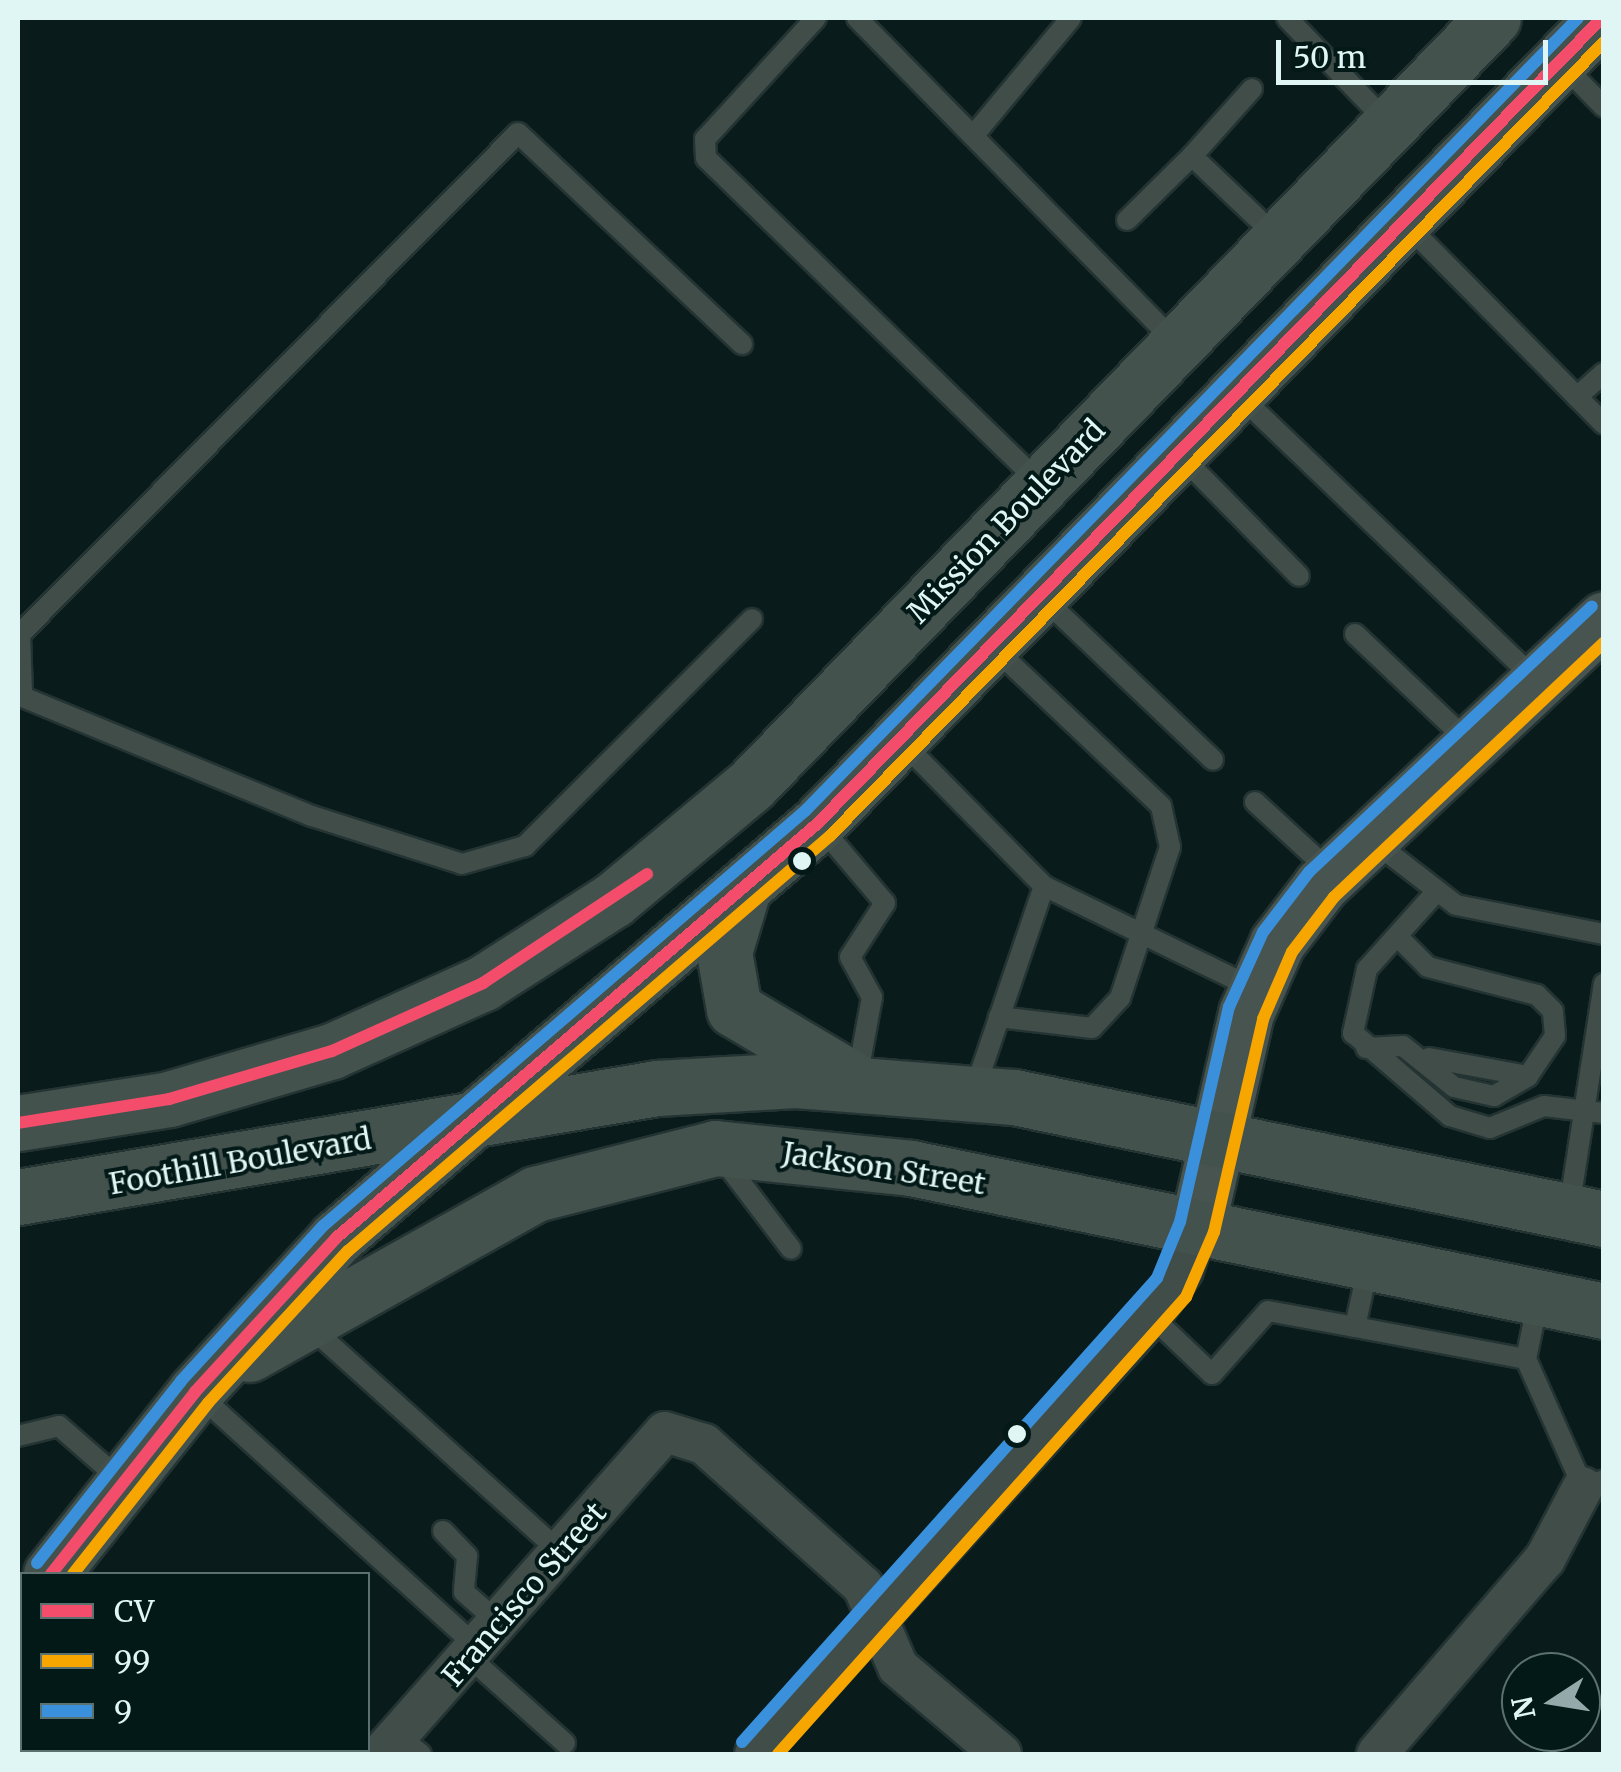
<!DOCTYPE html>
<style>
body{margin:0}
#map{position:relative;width:1621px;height:1772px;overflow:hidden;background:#091b1b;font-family:Merriweather,serif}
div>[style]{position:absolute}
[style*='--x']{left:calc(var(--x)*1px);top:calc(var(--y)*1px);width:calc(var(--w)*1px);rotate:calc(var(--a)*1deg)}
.roads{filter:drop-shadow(2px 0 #243433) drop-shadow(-2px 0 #243433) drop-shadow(0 2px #243433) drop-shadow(0 -2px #243433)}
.lane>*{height:20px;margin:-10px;padding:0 10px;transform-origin:10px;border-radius:10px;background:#414d49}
.street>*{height:40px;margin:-20px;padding:0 20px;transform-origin:20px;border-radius:20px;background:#414d49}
.secondary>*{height:55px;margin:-27.5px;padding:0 27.5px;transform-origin:27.5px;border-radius:27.5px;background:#475450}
.primary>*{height:55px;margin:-27.5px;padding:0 27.5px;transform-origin:27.5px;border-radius:27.5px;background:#44524d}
.bus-1>*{height:12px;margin:-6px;padding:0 6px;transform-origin:6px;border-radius:6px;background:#f44d6c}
.bus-2>*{height:12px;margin:-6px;padding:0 6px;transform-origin:6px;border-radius:6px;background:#f7a600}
.bus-3>*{height:12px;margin:-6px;padding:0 6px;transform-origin:6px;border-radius:6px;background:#3a90db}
.dots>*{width:28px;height:28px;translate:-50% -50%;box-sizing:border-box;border:5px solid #031918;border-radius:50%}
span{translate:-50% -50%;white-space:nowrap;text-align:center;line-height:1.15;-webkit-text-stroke:8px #031918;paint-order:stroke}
.street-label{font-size:30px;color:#dff6f5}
.frame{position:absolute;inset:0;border:20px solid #dff6f5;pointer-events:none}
.legend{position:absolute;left:20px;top:1572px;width:350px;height:180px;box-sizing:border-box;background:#031918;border:2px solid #5b7170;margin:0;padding:12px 18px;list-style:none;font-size:30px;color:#dff6f5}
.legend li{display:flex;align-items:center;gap:20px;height:50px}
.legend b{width:50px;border:2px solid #5b7170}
.north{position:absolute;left:1501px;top:1652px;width:100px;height:100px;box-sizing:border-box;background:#031918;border:2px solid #5b7170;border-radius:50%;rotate:258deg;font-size:28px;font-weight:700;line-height:40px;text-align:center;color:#dff6f5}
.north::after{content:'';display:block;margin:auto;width:35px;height:45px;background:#94a9a9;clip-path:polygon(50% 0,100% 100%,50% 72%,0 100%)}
.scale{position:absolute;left:1276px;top:40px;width:272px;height:45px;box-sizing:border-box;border:5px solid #dff6f5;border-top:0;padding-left:12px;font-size:30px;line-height:35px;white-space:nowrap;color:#dff6f5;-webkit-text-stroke:8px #031918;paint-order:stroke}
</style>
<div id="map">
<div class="roads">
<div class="lane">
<div style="--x:816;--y:18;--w:164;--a:132.5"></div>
<div style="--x:705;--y:139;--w:19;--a:87"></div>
<div style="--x:706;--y:158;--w:466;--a:44.2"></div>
<div style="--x:857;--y:18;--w:457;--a:45.5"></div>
<div style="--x:1287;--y:18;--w:146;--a:46.1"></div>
<div style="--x:1560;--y:62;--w:63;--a:45.6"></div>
<div style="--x:973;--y:136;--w:153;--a:-50.3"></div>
<div style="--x:1192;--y:156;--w:90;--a:-48.2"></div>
<div style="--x:1127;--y:220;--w:91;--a:-44.6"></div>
<div style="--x:1192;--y:156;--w:119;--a:43.6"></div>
<div style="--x:1404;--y:222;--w:284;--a:45.3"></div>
<div style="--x:1240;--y:396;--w:410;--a:43.8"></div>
<div style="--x:1577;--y:397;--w:36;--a:-42"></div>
<div style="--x:1181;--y:456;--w:168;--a:45.5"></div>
<div style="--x:1042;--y:597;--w:236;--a:43.6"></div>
<div style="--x:1355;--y:634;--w:158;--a:43.5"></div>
<div style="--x:993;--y:647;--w:231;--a:43.4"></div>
<div style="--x:1161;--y:806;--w:42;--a:77.6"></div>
<div style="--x:1170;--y:847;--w:159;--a:108.3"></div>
<div style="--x:1120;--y:998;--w:41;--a:133"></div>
<div style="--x:1092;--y:1028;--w:94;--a:-173.3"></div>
<div style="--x:22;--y:694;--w:60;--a:-91.9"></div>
<div style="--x:20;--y:634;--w:706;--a:-45.17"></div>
<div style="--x:518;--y:133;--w:308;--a:43.3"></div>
<div style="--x:18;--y:695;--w:318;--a:22.4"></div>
<div style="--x:312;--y:816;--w:157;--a:17.7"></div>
<div style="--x:462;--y:864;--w:66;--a:-15.9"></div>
<div style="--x:525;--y:846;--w:321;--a:-45"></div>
<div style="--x:899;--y:739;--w:206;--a:45.4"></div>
<div style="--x:1044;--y:886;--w:214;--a:108.8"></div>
<div style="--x:1255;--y:802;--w:103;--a:42.6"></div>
<div style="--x:819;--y:825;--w:102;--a:49.8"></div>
<div style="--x:885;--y:903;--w:64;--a:122.9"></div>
<div style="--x:850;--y:957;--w:46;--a:61.2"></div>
<div style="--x:872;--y:997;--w:83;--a:100.4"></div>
<div style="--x:1372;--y:840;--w:106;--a:37.7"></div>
<div style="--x:1456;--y:905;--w:151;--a:11.1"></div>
<div style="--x:1044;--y:886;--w:233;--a:26"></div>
<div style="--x:1437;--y:891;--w:105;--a:131.9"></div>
<div style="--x:1367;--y:969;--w:66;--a:102.3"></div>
<div style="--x:1353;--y:1033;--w:128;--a:40.6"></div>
<div style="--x:1450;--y:1116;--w:42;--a:16.7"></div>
<div style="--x:1490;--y:1128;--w:58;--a:-22.2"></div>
<div style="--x:1544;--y:1106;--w:60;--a:6.7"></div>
<div style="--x:1366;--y:1048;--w:37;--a:-3"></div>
<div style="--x:1403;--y:1046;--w:65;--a:38.8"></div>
<div style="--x:1454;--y:1087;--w:41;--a:12.7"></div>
<div style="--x:1494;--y:1096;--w:39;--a:-30"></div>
<div style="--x:1528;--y:1076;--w:48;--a:-56"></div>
<div style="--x:1555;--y:1036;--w:25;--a:-95"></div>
<div style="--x:1553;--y:1011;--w:23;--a:-135"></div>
<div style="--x:1537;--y:995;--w:113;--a:-165.6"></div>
<div style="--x:1428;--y:967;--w:41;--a:-135"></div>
<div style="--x:1429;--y:1058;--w:101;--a:10.3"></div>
<div style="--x:722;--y:1158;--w:114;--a:52.8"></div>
<div style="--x:1569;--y:1209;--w:228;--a:-81.2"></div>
<div style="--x:1151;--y:1316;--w:84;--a:43.6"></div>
<div style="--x:1212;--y:1374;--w:84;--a:-48.4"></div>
<div style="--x:1268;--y:1311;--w:88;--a:10.4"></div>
<div style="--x:1355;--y:1327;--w:61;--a:-77.8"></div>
<div style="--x:306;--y:1323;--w:343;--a:42"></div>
<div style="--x:1355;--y:1327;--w:174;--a:10.6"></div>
<div style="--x:1526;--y:1359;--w:59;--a:-78.3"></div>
<div style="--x:1526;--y:1359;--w:140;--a:66"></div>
<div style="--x:1583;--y:1487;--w:22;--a:-18"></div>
<div style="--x:197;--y:1393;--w:378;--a:42.2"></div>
<div style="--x:18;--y:1436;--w:42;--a:-13.7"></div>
<div style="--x:59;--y:1426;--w:85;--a:41.2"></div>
<div style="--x:443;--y:1531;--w:35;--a:46"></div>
<div style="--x:467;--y:1556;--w:36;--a:95"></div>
<div style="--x:464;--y:1592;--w:47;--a:41.5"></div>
<div style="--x:469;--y:1657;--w:129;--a:41.9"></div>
<div style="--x:398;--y:1736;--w:29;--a:38"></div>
</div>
<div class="street">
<div style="--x:381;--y:1754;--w:429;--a:-48.6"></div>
<div style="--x:665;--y:1432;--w:41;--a:17.1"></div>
<div style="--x:704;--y:1444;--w:213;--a:41.8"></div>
<div style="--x:863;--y:1586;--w:88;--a:66.6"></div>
<div style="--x:898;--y:1667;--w:135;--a:40.2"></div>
<div style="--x:755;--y:1754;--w:590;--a:-47.88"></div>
<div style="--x:1151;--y:1316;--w:56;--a:-55.2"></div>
<div style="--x:1183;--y:1270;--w:45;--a:-72"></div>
<div style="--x:1377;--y:1754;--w:257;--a:-49.3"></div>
<div style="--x:1545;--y:1559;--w:81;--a:-62.2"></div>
</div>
<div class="secondary">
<div style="--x:1197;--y:1227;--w:220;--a:-77.1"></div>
<div style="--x:1246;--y:1013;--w:77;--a:-66.1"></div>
<div style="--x:1277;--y:943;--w:73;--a:-52.8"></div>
<div style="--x:1321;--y:885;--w:388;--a:-43.2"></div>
</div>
<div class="primary">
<div style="--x:743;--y:889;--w:66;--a:106.8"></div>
<div style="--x:724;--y:952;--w:58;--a:80"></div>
<div style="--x:734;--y:1009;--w:135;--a:30.7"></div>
<div style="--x:18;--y:1123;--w:153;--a:-9"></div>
<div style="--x:169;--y:1099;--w:170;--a:-16.4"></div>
<div style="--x:332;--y:1051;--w:166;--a:-24.2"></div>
<div style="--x:483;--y:983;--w:154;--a:-32.6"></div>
<div style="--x:613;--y:900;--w:180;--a:-39.8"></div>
<div style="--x:751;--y:785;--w:1067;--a:-45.95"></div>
<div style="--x:18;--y:1197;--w:648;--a:-9.68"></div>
<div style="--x:657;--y:1088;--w:139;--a:-3.3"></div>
<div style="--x:796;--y:1080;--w:219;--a:4.5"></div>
<div style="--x:1014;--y:1097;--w:602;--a:11.68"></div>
<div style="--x:249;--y:1354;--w:328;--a:-29.2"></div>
<div style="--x:535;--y:1194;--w:186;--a:-14.3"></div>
<div style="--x:715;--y:1148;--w:197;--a:5.8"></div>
<div style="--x:911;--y:1168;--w:708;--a:11.66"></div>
<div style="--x:51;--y:1574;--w:232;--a:-51.6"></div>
<div style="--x:195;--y:1392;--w:209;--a:-47.5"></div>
<div style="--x:336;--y:1238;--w:635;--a:-40.72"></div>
<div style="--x:817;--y:824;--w:1125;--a:-45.76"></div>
<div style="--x:18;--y:1617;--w:7;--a:-56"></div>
</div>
</div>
<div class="bus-1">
<div style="--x:18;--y:1123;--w:153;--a:-9"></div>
<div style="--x:169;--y:1099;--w:170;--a:-16.4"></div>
<div style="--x:332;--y:1051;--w:166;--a:-24.2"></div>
<div style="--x:483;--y:983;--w:197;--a:-33.6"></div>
<div style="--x:51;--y:1574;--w:232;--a:-51.6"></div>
<div style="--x:195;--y:1392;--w:209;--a:-47.5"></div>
<div style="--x:336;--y:1238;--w:635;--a:-40.72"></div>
<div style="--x:817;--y:824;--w:1125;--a:-45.76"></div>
</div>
<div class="bus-2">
<div style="--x:73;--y:1574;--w:218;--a:-51.7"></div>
<div style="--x:208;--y:1403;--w:207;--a:-47.4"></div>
<div style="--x:348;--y:1251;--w:636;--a:-40.73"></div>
<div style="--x:830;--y:836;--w:1109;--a:-45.73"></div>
<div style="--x:778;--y:1754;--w:613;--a:-48.24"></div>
<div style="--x:1186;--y:1297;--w:71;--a:-66.7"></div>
<div style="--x:1214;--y:1232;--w:219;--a:-77"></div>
<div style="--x:1263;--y:1019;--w:73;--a:-66.6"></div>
<div style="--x:1292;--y:952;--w:69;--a:-52.6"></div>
<div style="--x:1334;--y:897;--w:371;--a:-43.3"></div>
</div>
<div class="bus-3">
<div style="--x:37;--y:1563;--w:232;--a:-51.6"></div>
<div style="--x:181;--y:1381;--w:210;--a:-47.5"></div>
<div style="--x:323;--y:1226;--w:636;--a:-40.73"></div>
<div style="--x:805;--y:811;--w:1107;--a:-45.73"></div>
<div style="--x:742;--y:1742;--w:623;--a:-48.19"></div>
<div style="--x:1157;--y:1278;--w:61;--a:-67.7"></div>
<div style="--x:1180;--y:1222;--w:221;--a:-77.2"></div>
<div style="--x:1229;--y:1007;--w:82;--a:-65.6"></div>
<div style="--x:1263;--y:932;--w:76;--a:-52.5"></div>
<div style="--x:1309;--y:872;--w:388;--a:-43.2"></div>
</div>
<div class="dots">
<div style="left:802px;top:861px;background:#dff6f5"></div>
<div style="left:1017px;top:1434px;background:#dff6f5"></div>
</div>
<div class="street-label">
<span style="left:1006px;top:521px;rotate:-46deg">Mission Boulevard</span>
<span style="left:240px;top:1161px;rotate:-10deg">Foothill Boulevard</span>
<span style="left:884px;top:1168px;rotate:9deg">Jackson Street</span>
<span style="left:524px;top:1594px;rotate:-49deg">Francisco Street</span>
</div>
<div class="frame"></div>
<ul class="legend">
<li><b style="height:12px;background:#f44d6c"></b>CV</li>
<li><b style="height:12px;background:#f7a600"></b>99</li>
<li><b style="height:12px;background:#3a90db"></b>9</li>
</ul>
<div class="north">N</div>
<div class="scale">50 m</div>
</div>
